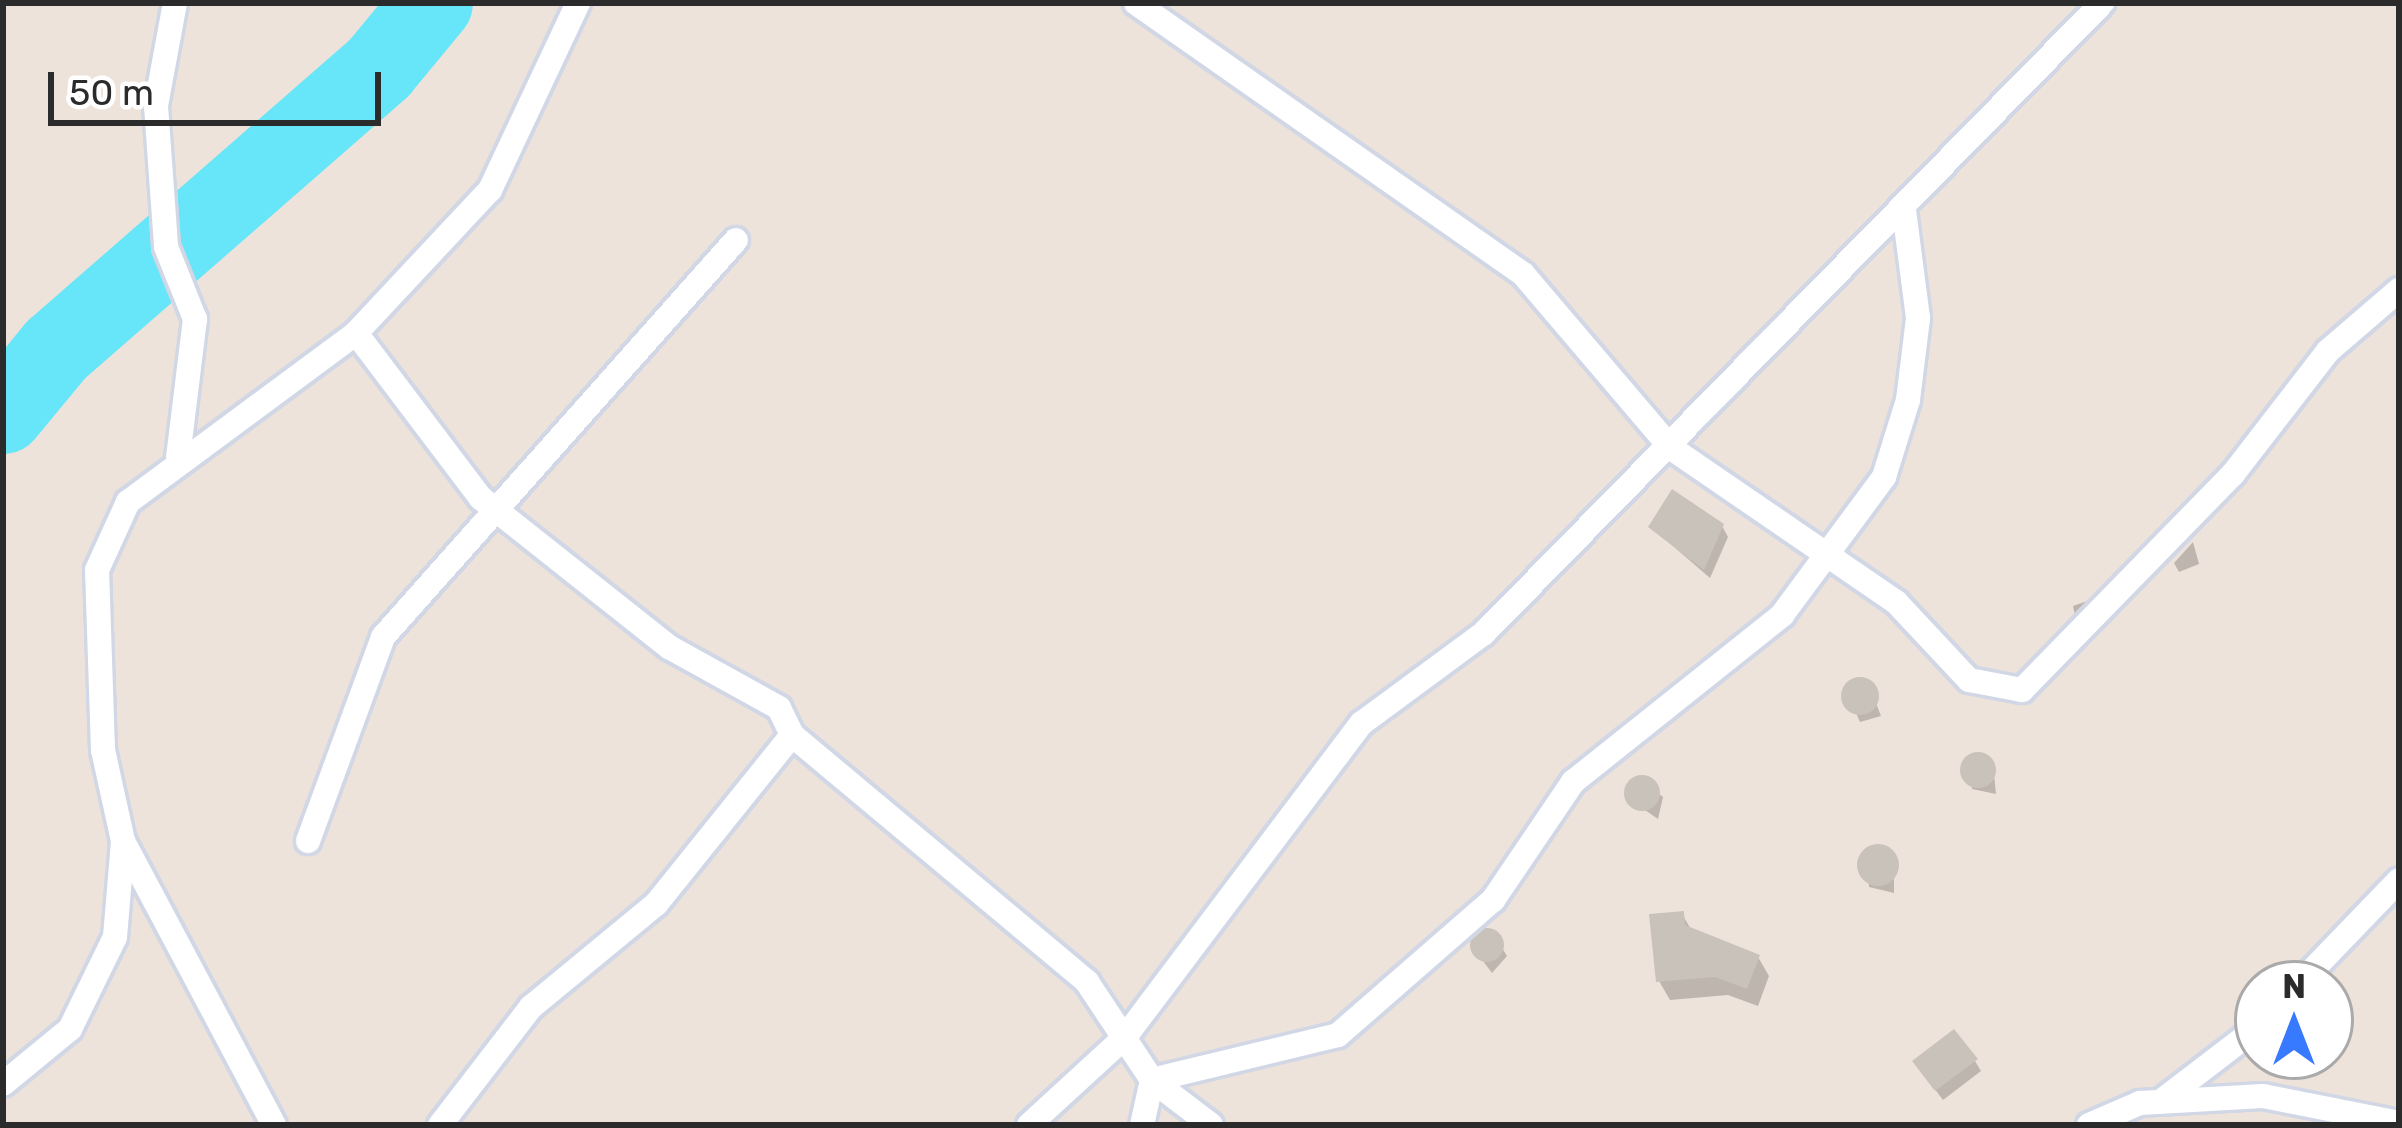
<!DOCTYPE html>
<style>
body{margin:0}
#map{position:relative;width:2402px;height:1128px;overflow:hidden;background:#eee3db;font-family:Rubik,sans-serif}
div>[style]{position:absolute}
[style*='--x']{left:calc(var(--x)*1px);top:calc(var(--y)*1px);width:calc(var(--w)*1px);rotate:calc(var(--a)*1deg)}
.shadow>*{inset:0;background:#0003}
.river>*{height:81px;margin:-40.5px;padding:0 40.5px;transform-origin:40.5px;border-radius:40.5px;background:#66e6f8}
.building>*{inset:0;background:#c9c2ba}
.round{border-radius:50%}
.roads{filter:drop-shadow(3px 0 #d1d7e5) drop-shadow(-3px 0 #d1d7e5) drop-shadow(0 3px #d1d7e5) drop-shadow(0 -3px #d1d7e5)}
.lane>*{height:24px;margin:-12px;padding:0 12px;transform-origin:12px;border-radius:12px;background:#fff}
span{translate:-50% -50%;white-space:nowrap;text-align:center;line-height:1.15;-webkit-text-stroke:9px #fff;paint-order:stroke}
.frame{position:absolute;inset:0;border:6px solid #2b2b2b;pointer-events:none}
.north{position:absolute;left:2234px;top:960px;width:120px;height:120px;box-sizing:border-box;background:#fff;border:3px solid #aaa;border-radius:50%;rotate:0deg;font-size:33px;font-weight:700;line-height:48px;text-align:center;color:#2b2b2b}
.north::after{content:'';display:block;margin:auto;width:42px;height:54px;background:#3779ff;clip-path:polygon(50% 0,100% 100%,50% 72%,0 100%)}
.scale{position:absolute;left:48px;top:72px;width:333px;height:54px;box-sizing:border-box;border:6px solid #2b2b2b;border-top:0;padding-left:15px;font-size:36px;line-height:42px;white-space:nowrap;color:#2b2b2b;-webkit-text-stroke:9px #fff;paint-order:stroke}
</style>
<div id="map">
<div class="shadow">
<div style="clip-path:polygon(1722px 526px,1728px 537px,1710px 578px,1651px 527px)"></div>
<div style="clip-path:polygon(2193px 542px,2199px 564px,2179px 572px,2174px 563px)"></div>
<div style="clip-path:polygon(2090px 600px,2095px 608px,2077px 626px,2073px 606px)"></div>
<div style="clip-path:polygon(1868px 683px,1881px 716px,1860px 722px,1846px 689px)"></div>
<div style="clip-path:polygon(1968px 760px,1993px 764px,1996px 794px,1972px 789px)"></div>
<div style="clip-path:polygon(1640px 779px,1663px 797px,1658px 819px,1626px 797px)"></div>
<div style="clip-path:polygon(1868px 850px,1894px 856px,1894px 893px,1869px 887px)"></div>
<div style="clip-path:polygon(1682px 914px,1692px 931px,1758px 957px,1769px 976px,1758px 1006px,1728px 995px,1670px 1000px,1659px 981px)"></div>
<div style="clip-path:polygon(1491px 930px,1507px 956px,1492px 973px,1471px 945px)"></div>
<div style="clip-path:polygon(1975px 1061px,1981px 1071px,1943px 1100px,1922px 1072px)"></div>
</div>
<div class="river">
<div style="--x:3;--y:413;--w:83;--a:-50.4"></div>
<div style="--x:56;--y:349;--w:429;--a:-41.1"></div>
<div style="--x:379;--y:67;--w:83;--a:-50.4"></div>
</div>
<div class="building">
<div style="clip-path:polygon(1672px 489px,1724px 524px,1704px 570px,1648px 527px)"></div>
<div class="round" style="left:1841px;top:677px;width:38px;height:38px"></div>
<div class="round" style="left:1960px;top:752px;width:36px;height:36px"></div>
<div class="round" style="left:1624px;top:775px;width:36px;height:36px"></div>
<div class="round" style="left:1857px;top:844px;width:42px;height:42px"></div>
<div style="clip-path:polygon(1684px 911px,1685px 925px,1760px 955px,1747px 989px,1715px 977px,1656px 982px,1649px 914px)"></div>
<div class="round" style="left:1470px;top:928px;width:34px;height:34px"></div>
<div style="clip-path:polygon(1954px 1029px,1978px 1059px,1935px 1091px,1912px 1061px)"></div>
</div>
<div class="roads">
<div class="lane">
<div style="--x:175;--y:3;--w:105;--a:100.5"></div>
<div style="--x:156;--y:106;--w:141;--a:85.9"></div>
<div style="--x:166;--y:247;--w:78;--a:68.1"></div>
<div style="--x:195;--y:319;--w:139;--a:97"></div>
<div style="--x:1136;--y:3;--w:472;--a:35"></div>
<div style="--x:1523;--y:274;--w:228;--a:49.6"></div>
<div style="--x:1671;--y:448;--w:273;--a:34.4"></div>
<div style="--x:1896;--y:602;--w:107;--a:46.9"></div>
<div style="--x:1969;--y:680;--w:54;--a:10.7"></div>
<div style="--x:2022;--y:690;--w:302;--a:-45.7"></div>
<div style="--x:2233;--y:474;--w:155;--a:-52.3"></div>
<div style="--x:2328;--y:351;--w:94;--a:-40.7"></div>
<div style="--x:356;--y:333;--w:207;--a:52.9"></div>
<div style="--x:481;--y:498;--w:240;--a:38.4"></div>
<div style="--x:669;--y:647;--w:126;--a:29"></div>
<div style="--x:779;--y:708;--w:30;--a:64"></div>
<div style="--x:792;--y:735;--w:217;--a:128.8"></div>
<div style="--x:656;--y:904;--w:162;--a:140.5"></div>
<div style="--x:531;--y:1007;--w:149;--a:127.6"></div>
<div style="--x:792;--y:735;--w:385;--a:39.9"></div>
<div style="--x:1087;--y:982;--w:118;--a:56.4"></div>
<div style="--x:1152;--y:1080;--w:46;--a:102.5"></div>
<div style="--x:308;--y:841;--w:217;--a:-69.8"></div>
<div style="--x:383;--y:637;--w:531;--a:-48.36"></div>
<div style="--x:124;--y:843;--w:319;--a:62"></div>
<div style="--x:2299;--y:984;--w:144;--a:-46.1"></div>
<div style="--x:1152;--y:1080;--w:191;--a:-13.6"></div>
<div style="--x:1338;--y:1035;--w:206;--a:-41.1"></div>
<div style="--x:1493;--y:900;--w:143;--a:-55.9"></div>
<div style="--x:1573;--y:782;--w:268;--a:-38.6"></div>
<div style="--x:1782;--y:615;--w:172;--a:-53.5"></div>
<div style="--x:1884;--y:477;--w:81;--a:-72.7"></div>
<div style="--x:1908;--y:400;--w:83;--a:-83"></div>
<div style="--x:1918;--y:318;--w:109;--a:-97.4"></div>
<div style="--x:1152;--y:1080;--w:74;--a:37.3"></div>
<div style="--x:3;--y:1084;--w:87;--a:-39.4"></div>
<div style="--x:70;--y:1029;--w:102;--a:-63.9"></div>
<div style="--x:115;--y:937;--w:96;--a:-85.2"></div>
<div style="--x:123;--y:841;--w:93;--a:-102.4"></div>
<div style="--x:103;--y:750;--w:180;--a:-91.9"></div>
<div style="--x:97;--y:570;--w:75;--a:-65.5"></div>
<div style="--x:128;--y:502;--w:284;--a:-36.5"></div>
<div style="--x:356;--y:333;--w:196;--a:-46.9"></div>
<div style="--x:490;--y:190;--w:207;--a:-64.8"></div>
<div style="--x:2160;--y:1102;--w:123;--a:-37.4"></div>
<div style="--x:1029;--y:1125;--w:130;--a:-42.5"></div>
<div style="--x:1125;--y:1037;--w:393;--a:-53"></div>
<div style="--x:1362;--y:723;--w:152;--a:-36.4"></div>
<div style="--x:1484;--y:633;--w:883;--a:-45.55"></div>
<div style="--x:2089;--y:1125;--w:56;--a:-23.3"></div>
<div style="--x:2140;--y:1103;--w:123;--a:-3.3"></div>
<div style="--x:2263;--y:1096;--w:139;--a:11.2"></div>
</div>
</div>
<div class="frame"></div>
<div class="north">N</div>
<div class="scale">50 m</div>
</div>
